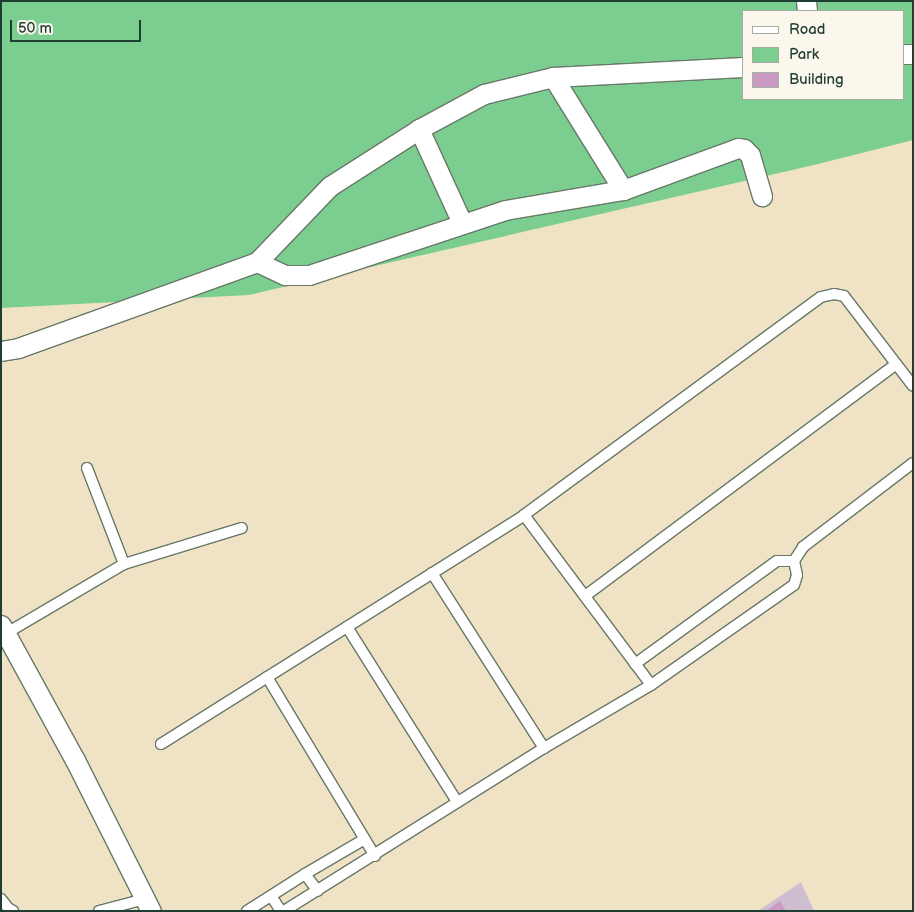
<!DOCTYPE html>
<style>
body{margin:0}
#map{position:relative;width:914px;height:912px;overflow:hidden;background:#f0e3c5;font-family:"Balsamiq Sans",sans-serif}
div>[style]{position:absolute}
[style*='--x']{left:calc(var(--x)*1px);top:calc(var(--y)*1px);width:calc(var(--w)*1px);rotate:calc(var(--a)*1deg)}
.industrial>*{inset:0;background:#cebed1}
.green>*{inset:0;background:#7bce90}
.building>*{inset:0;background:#ca99c4}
.roads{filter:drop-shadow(1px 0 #687767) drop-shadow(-1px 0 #687767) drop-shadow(0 1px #687767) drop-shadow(0 -1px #687767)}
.lane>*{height:10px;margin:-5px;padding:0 5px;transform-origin:5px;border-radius:5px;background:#fff}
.street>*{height:19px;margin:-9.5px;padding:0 9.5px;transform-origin:9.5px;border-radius:9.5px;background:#fff}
span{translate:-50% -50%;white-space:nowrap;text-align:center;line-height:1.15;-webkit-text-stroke:5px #fbf7ec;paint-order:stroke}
.frame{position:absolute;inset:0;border:2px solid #1f3d34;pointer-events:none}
.legend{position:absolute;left:742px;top:10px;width:162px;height:90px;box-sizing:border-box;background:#fbf7ec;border:1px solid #a3ada2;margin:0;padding:6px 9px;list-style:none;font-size:15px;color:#1f3d34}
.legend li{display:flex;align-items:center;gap:10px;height:25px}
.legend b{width:25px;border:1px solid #a3ada2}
.scale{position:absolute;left:10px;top:20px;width:131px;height:22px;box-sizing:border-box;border:2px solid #1f3d34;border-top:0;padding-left:6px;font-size:15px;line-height:18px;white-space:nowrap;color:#1f3d34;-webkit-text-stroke:4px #fbf7ec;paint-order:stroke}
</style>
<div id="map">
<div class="industrial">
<div style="clip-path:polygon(801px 882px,814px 911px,758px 911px)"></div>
</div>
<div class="green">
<div style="clip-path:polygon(evenodd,1px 1px,913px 1px,913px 140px,818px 164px,249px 295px,1px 308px,1px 1px,743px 11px,903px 11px,903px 99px,743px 99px,743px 11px)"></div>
</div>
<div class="building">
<div style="clip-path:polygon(780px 901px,786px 911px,766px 911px)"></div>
</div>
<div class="roads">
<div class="lane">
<div style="--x:87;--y:468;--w:103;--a:68.9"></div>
<div style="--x:524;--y:515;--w:212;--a:53.2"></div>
<div style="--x:432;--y:573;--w:208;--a:57.4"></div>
<div style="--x:585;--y:596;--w:388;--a:-36.7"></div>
<div style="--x:347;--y:627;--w:207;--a:57.8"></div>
<div style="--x:5;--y:634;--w:138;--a:-30.5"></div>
<div style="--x:124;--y:564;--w:123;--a:-17"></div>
<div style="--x:635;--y:664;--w:175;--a:-36"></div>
<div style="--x:777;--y:561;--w:17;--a:0"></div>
<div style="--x:267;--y:677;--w:209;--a:58.9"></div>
<div style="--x:161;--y:744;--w:429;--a:-32.2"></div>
<div style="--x:524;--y:515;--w:368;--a:-36.3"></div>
<div style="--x:821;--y:297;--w:13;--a:-13"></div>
<div style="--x:834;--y:294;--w:10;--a:11"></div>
<div style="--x:844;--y:296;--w:113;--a:52.5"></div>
<div style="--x:305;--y:874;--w:21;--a:53"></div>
<div style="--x:271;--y:896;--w:18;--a:56"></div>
<div style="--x:1;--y:899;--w:11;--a:52"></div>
<div style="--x:8;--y:908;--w:6;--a:31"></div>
<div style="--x:99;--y:911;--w:48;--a:-14.6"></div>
<div style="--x:247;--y:911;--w:69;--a:-32.5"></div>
<div style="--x:305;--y:874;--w:69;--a:-30.3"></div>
<div style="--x:284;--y:911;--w:307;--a:-32.1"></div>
<div style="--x:544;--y:748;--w:124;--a:-30.5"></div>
<div style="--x:651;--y:685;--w:174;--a:-35"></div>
<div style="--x:794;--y:585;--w:10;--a:-73"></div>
<div style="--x:797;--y:575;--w:14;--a:-102"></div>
<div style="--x:794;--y:561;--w:17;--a:-57"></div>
<div style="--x:803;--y:547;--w:138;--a:-37.4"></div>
</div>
<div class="street">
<div style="--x:806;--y:1;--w:10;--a:84"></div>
<div style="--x:903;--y:54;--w:10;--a:0"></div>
<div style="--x:553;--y:77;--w:133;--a:58.2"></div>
<div style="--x:419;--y:129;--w:103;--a:65.4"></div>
<div style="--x:257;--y:262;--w:31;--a:25"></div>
<div style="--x:285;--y:275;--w:24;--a:0"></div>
<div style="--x:309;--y:275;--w:206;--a:-18.3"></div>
<div style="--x:505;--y:210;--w:120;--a:-9.6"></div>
<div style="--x:623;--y:190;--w:122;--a:-20.1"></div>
<div style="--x:738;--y:148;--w:6;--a:9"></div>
<div style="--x:744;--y:149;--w:8;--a:45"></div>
<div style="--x:750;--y:155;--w:43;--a:73.7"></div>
<div style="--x:1;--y:351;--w:17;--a:-10"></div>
<div style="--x:18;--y:348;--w:254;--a:-19.8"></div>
<div style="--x:257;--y:262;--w:105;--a:-46.2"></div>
<div style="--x:330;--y:186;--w:106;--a:-32.6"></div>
<div style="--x:419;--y:129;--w:74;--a:-28.3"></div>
<div style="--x:484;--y:94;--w:71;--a:-13.8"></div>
<div style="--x:553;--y:77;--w:190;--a:-3"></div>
<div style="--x:1;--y:625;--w:154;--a:61.3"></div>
<div style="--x:75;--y:760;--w:169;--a:63.3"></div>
</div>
</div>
<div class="frame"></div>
<ul class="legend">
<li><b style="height:6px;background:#fff"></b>Road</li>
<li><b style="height:14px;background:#7bce90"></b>Park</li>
<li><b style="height:14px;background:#ca99c4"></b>Building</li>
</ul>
<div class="scale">50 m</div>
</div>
